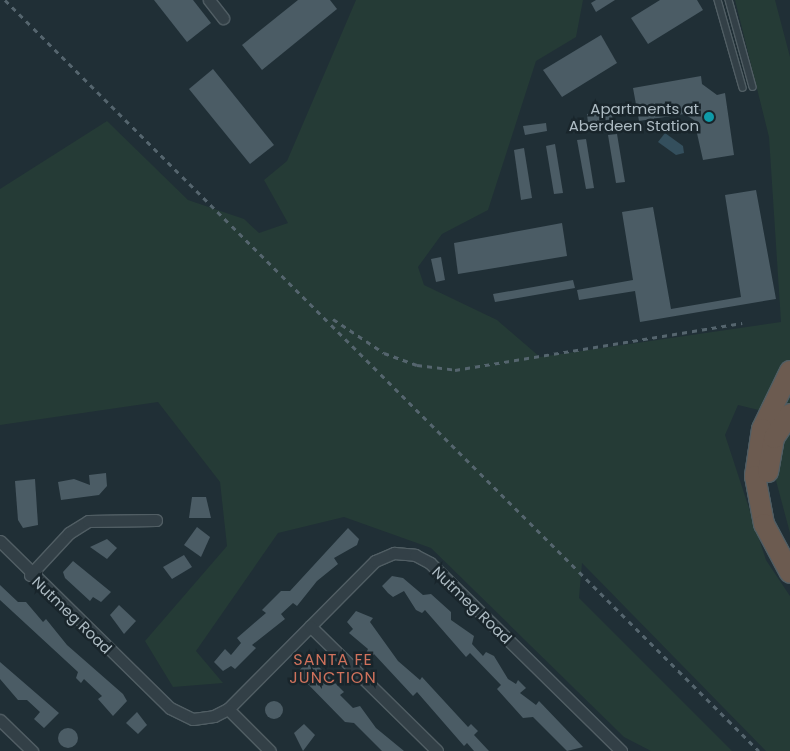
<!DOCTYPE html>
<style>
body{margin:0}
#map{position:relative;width:790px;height:751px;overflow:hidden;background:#202f36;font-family:Poppins,sans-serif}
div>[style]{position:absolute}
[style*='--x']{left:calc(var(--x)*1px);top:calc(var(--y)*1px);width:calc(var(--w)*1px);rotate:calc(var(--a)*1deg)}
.green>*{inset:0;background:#253b36}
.water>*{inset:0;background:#344f5d}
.building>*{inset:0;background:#4b5c65}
.round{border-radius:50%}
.roads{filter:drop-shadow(1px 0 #515e64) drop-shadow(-1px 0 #515e64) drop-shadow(0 1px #515e64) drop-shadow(0 -1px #515e64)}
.lane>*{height:5.5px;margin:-2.75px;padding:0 2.75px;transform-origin:2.75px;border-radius:2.75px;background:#334047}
.street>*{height:11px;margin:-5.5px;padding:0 5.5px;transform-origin:5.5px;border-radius:5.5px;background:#334047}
.highway>*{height:20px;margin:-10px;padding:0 10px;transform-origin:10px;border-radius:10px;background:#6c5b50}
.rail>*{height:3px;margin-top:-1.5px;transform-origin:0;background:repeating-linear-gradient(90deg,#55656e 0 5px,transparent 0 10px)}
.dots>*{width:14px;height:14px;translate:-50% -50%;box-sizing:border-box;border:2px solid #19252b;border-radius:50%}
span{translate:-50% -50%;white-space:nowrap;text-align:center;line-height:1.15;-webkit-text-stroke:5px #19252b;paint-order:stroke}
.poi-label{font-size:15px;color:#adbbc3}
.right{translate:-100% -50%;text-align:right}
.street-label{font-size:15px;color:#adbbc3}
.neighbourhood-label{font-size:16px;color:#d0725c;letter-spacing:1px}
</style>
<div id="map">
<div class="green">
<div style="clip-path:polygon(356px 0,583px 0,576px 37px,536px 61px,488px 210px,442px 234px,418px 267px,424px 285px,497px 320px,540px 357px,781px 322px,769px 137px,735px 0,775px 0,790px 57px,790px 367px,767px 412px,738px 405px,725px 435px,766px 560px,790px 596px,790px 751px,766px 751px,582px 563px,579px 598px,732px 751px,651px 751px,624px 737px,431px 548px,344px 517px,278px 533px,196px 651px,223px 683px,173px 687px,145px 641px,227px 546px,220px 482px,158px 402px,0 425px,0 189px,107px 121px,188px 200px,244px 219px,259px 233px,288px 223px,264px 180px,287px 161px)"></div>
<div style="clip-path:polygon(790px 382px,790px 533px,774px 473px)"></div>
</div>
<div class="water">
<div style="clip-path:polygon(665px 133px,683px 146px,684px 153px,676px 155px,658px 142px)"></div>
</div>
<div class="building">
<div style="clip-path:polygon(154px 0,193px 0,211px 23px,187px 42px)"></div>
<div style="clip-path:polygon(298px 0,330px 0,337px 9px,262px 70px,242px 45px)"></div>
<div style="clip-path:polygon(596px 0,615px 0,596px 12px,591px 3px)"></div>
<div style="clip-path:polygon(660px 0,697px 0,703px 10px,648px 44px,631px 18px)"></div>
<div style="clip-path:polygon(601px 35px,617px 63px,562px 97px,543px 70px)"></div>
<div style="clip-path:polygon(213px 69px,274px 145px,250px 164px,189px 89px)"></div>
<div style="clip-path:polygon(701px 76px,702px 84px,717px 95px,725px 93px,734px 155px,703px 160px,694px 120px,684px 114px,639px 121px,633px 88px)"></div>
<div style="clip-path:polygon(610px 110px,613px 119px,588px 123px,587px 114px)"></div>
<div style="clip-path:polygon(546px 123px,547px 131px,525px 135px,523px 126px)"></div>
<div style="clip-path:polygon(617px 134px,625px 182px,616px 183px,608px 135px)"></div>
<div style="clip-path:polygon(586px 139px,594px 188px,586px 189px,577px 140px)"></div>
<div style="clip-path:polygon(555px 144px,563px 193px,554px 194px,546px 146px)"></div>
<div style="clip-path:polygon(524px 148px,532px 198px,521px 200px,514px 150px)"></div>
<div style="clip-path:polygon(756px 190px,776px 299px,640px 322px,635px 291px,579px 300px,577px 290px,633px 280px,622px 212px,653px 207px,671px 309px,741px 297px,725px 195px)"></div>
<div style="clip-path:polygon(562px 223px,567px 256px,458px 274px,454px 243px)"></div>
<div style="clip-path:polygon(441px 257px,445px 280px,436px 282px,431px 259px)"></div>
<div style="clip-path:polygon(573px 280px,575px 288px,495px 302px,493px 294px)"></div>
<div style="clip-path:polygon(106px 473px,107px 486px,99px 495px,61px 500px,58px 482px,74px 479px,90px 485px,89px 475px)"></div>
<div style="clip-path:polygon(35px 479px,38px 525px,23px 528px,18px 520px,15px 481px)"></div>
<div style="clip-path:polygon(192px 497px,206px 497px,211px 518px,189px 518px)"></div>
<div style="clip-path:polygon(197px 527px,210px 537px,201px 557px,184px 545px)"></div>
<div style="clip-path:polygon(348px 528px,359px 539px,357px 545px,334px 558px,338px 564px,317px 581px,297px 606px,293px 603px,281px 614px,285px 619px,252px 645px,256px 648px,235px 669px,231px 666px,223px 671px,214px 662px,225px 649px,231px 655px,241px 643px,237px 638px,266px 613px,262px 610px,281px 591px,290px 591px)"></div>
<div style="clip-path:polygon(107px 539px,117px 548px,107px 559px,90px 547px)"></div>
<div style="clip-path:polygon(184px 555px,192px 567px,172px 579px,163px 567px)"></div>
<div style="clip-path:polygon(73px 561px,111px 592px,101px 602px,93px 597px,90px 601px,65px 578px,63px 572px)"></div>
<div style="clip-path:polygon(392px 576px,403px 578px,423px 595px,431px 594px,451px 612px,451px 620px,474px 636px,472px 644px,483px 656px,486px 652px,494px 656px,508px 679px,516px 684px,518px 680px,526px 688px,520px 693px,536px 705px,539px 701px,583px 747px,567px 751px,533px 717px,523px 718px,497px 689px,501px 685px,470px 653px,466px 657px,425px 610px,422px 613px,416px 610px,404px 591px,393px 597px,388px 593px,382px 586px)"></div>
<div style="clip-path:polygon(0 585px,18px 602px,26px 602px,43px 622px,46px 619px,67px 645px,123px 694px,127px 701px,113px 716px,98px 699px,102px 696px,84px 679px,81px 683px,76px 678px,78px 672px,0 600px)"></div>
<div style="clip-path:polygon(119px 605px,136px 621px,124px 634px,110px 615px)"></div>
<div style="clip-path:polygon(356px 611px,373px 618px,370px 622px,398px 661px,420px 680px,422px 677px,468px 727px,471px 724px,478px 731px,474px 735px,489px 751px,474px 751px,467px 743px,464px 746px,417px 692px,413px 696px,374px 654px,365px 667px,361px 664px,368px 649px,349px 633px,353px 629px,347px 622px)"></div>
<div style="clip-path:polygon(0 662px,59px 713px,44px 728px,34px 719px,40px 712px,27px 700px,18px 700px,0 679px)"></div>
<div style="clip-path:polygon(306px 663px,314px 668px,317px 665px,344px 692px,340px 695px,353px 708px,360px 706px,376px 728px,404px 751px,382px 751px,354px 723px,345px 722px,297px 673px)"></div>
<div class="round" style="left:265px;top:701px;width:18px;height:18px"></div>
<div style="clip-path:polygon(137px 712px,147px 725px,138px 734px,126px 723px)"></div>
<div style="clip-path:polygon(304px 724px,315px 735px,303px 751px,294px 733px)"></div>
<div class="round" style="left:58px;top:728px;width:20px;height:20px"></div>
</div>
<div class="roads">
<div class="lane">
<div style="--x:718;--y:0;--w:91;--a:74.1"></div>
<div style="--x:729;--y:0;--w:90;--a:74.6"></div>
</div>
<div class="street">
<div style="--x:209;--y:0;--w:23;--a:52"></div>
<div style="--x:0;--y:541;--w:238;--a:44.5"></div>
<div style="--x:170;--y:708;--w:25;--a:26"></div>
<div style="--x:193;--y:719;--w:21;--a:-8"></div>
<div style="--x:214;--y:716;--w:16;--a:-27"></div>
<div style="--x:228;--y:709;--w:209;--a:-45.2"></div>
<div style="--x:375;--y:561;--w:21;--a:-23"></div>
<div style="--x:394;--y:553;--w:21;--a:5"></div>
<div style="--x:415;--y:555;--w:17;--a:28"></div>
<div style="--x:430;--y:563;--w:268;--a:44.5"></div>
<div style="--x:30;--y:575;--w:57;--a:-47.1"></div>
<div style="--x:69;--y:533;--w:22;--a:-32"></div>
<div style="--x:88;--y:521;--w:68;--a:-0.8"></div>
<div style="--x:310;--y:626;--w:178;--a:44.5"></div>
<div style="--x:228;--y:709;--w:59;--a:45"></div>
<div style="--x:0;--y:720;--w:45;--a:44.1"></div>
</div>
<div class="highway">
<div style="--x:790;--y:371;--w:64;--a:115.8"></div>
<div style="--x:762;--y:429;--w:48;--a:98.5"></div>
<div style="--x:755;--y:476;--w:49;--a:79.4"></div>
<div style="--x:764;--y:524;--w:55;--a:62"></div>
<div style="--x:768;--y:472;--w:35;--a:-80"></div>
<div style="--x:774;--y:438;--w:29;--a:-56"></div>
</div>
</div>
<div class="rail">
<div style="--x:5;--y:0;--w:1064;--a:44.89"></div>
<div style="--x:333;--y:319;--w:61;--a:33.7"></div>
<div style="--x:384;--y:353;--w:35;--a:20"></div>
<div style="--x:417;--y:365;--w:38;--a:7"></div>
<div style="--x:455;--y:370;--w:291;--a:-9.3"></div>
</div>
<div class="dots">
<div style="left:709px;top:117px;background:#0f9aa8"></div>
</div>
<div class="poi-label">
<span class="right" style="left:699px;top:117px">Apartments at<br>Aberdeen Station</span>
</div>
<div class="street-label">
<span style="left:472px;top:605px;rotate:44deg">Nutmeg Road</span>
<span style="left:72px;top:615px;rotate:44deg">Nutmeg Road</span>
</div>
<div class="neighbourhood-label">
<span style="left:333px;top:669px">SANTA FE<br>JUNCTION</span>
</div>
</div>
